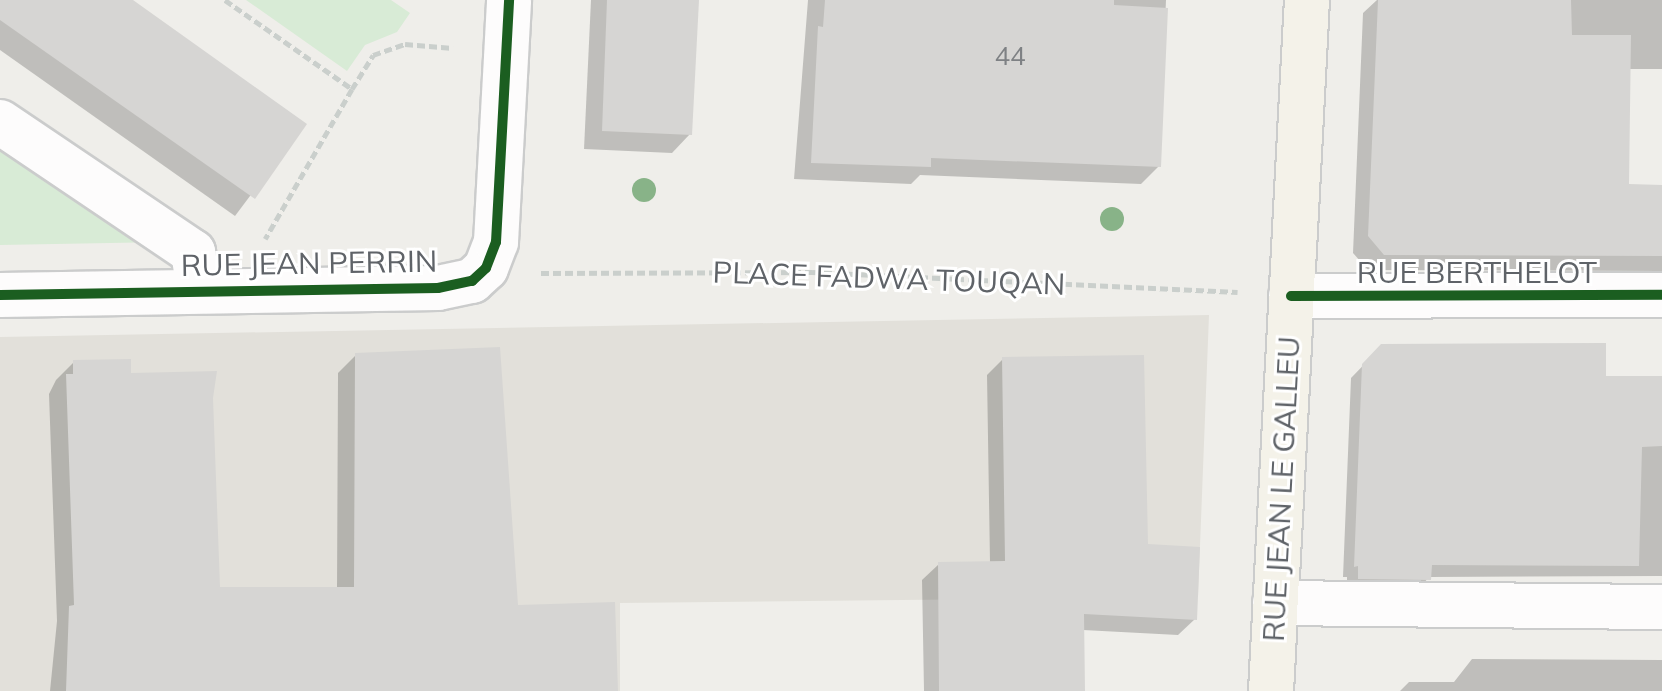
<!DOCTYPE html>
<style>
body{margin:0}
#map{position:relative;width:1662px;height:691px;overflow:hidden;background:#efeeea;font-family:Mulish,sans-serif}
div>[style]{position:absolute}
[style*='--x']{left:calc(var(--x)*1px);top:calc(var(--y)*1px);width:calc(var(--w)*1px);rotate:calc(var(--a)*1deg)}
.education>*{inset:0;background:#e2e0da}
.green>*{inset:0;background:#d8ebd6}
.shadow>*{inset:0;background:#0003}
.building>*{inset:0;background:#d6d5d3}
.path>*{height:5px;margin-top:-2.5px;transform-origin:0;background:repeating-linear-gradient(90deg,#cacfcc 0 8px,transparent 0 12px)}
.roads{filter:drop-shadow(2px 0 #cbcccc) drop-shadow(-2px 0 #cbcccc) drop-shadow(0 2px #cbcccc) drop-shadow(0 -2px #cbcccc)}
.minor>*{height:44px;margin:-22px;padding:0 22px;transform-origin:22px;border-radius:22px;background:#fdfcfc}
.major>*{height:44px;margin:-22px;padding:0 22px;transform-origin:22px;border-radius:22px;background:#f4f2e9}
.cycleway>*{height:10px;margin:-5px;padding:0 5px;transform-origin:5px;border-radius:5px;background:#1b5e20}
.trees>*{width:24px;height:24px;margin:-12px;border-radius:50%;background:#88b388}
span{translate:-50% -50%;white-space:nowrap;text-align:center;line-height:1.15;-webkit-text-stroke:6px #fff;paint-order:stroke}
.number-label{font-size:26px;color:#7e8184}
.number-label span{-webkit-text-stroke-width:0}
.street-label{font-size:30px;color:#5f6368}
</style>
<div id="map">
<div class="education">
<div style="clip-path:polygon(1209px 315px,1198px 597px,620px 603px,620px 691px,0 691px,0 337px)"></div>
</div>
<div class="green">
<div style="clip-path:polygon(246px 0,391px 0,410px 13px,397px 32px,365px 45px,347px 71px)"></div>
<div style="clip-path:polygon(0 131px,165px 242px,0 245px)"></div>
</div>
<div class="shadow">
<div style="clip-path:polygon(0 0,129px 0,304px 124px,235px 216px,0 50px)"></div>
<div style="clip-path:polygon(591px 0,697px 0,690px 134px,672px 153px,584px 149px)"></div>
<div style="clip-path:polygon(808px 0,1166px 0,1159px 166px,1141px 184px,920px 175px,911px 184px,794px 179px)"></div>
<div style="clip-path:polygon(1377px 0,1662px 0,1662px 69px,1629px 69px,1627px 186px,1662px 187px,1662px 271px,1368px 270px,1353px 253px,1363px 13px)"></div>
<div style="clip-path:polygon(1382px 346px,1604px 378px,1662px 378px,1662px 576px,1429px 577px,1418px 590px,1347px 590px,1347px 577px,1343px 577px,1351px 378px)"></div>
<div style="clip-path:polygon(356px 355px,516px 607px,616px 691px,50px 691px,57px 621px,49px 394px,56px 380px,74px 362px,211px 398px,218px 589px,337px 589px,338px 373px)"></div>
<div style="clip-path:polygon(1003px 359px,1195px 619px,1178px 635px,1083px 630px,1083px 691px,924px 691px,922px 580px,939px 564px,990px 563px,987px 375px)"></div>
<div style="clip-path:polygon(1472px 659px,1662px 660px,1662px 691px,1400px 691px,1409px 682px,1454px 682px)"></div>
</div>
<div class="building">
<div style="clip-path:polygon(0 0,133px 0,307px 124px,255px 199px,0 20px)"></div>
<div style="clip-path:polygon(607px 0,699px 0,692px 135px,602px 131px)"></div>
<div style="clip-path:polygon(825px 0,1114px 0,1114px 5px,1168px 8px,1161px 167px,931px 158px,931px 167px,811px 163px,818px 26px,823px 27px)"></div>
<div style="clip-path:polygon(1378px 0,1571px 0,1572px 35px,1631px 35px,1629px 184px,1662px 185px,1662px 256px,1384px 255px,1368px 236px)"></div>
<div style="clip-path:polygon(1606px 343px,1606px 376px,1662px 376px,1662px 446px,1642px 447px,1639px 566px,1432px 565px,1431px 580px,1358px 579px,1358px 566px,1354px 567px,1362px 364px,1381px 344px)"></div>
<div style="clip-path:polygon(500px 347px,518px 605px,615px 602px,618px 691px,66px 691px,69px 606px,74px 605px,66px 374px,73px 374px,73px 360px,131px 359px,131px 373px,217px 371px,213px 398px,220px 587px,354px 587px,355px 353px)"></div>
<div style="clip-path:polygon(1144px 355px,1148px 544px,1200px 547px,1197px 620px,1084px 614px,1085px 691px,939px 691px,938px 562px,1005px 561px,1002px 357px)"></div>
</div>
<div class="path">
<div style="--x:225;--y:0;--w:155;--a:35"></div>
<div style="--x:352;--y:89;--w:173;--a:120.1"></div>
<div style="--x:352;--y:89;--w:40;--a:-58"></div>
<div style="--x:373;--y:55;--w:34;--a:-19"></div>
<div style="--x:405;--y:44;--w:48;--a:4.8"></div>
<div style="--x:541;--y:273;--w:271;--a:-0.2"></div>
<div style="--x:812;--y:272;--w:426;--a:2.7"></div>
</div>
<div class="roads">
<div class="minor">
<div style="--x:0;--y:122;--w:233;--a:34"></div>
<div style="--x:193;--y:252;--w:36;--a:81"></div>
<div style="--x:0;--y:295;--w:438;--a:-0.9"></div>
<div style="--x:438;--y:288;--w:35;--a:-12"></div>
<div style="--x:472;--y:281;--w:19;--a:-43"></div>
<div style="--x:486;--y:268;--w:28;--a:-69"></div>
<div style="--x:496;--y:242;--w:242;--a:-86.9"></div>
<div style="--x:1291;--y:296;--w:371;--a:-0.2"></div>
<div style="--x:1275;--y:603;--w:387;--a:0.6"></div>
</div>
<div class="major">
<div style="--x:1271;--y:691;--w:692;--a:-87.02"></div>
</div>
</div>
<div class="cycleway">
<div style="--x:0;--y:295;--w:438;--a:-0.9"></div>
<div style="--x:438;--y:288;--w:35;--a:-12"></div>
<div style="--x:472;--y:281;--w:19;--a:-43"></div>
<div style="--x:486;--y:268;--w:28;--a:-69"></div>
<div style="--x:496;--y:242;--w:242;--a:-86.9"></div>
<div style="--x:1291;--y:296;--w:371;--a:-0.2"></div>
</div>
<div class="trees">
<div style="left:644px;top:190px"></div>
<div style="left:1112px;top:219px"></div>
</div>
<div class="number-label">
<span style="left:1010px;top:56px">44</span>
</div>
<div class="street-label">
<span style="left:309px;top:263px;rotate:-1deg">RUE JEAN PERRIN</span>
<span style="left:1477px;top:272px">RUE BERTHELOT</span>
<span style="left:889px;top:278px;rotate:2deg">PLACE FADWA TOUQAN</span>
<span style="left:1281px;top:489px;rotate:-87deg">RUE JEAN LE GALLEU</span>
</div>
</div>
